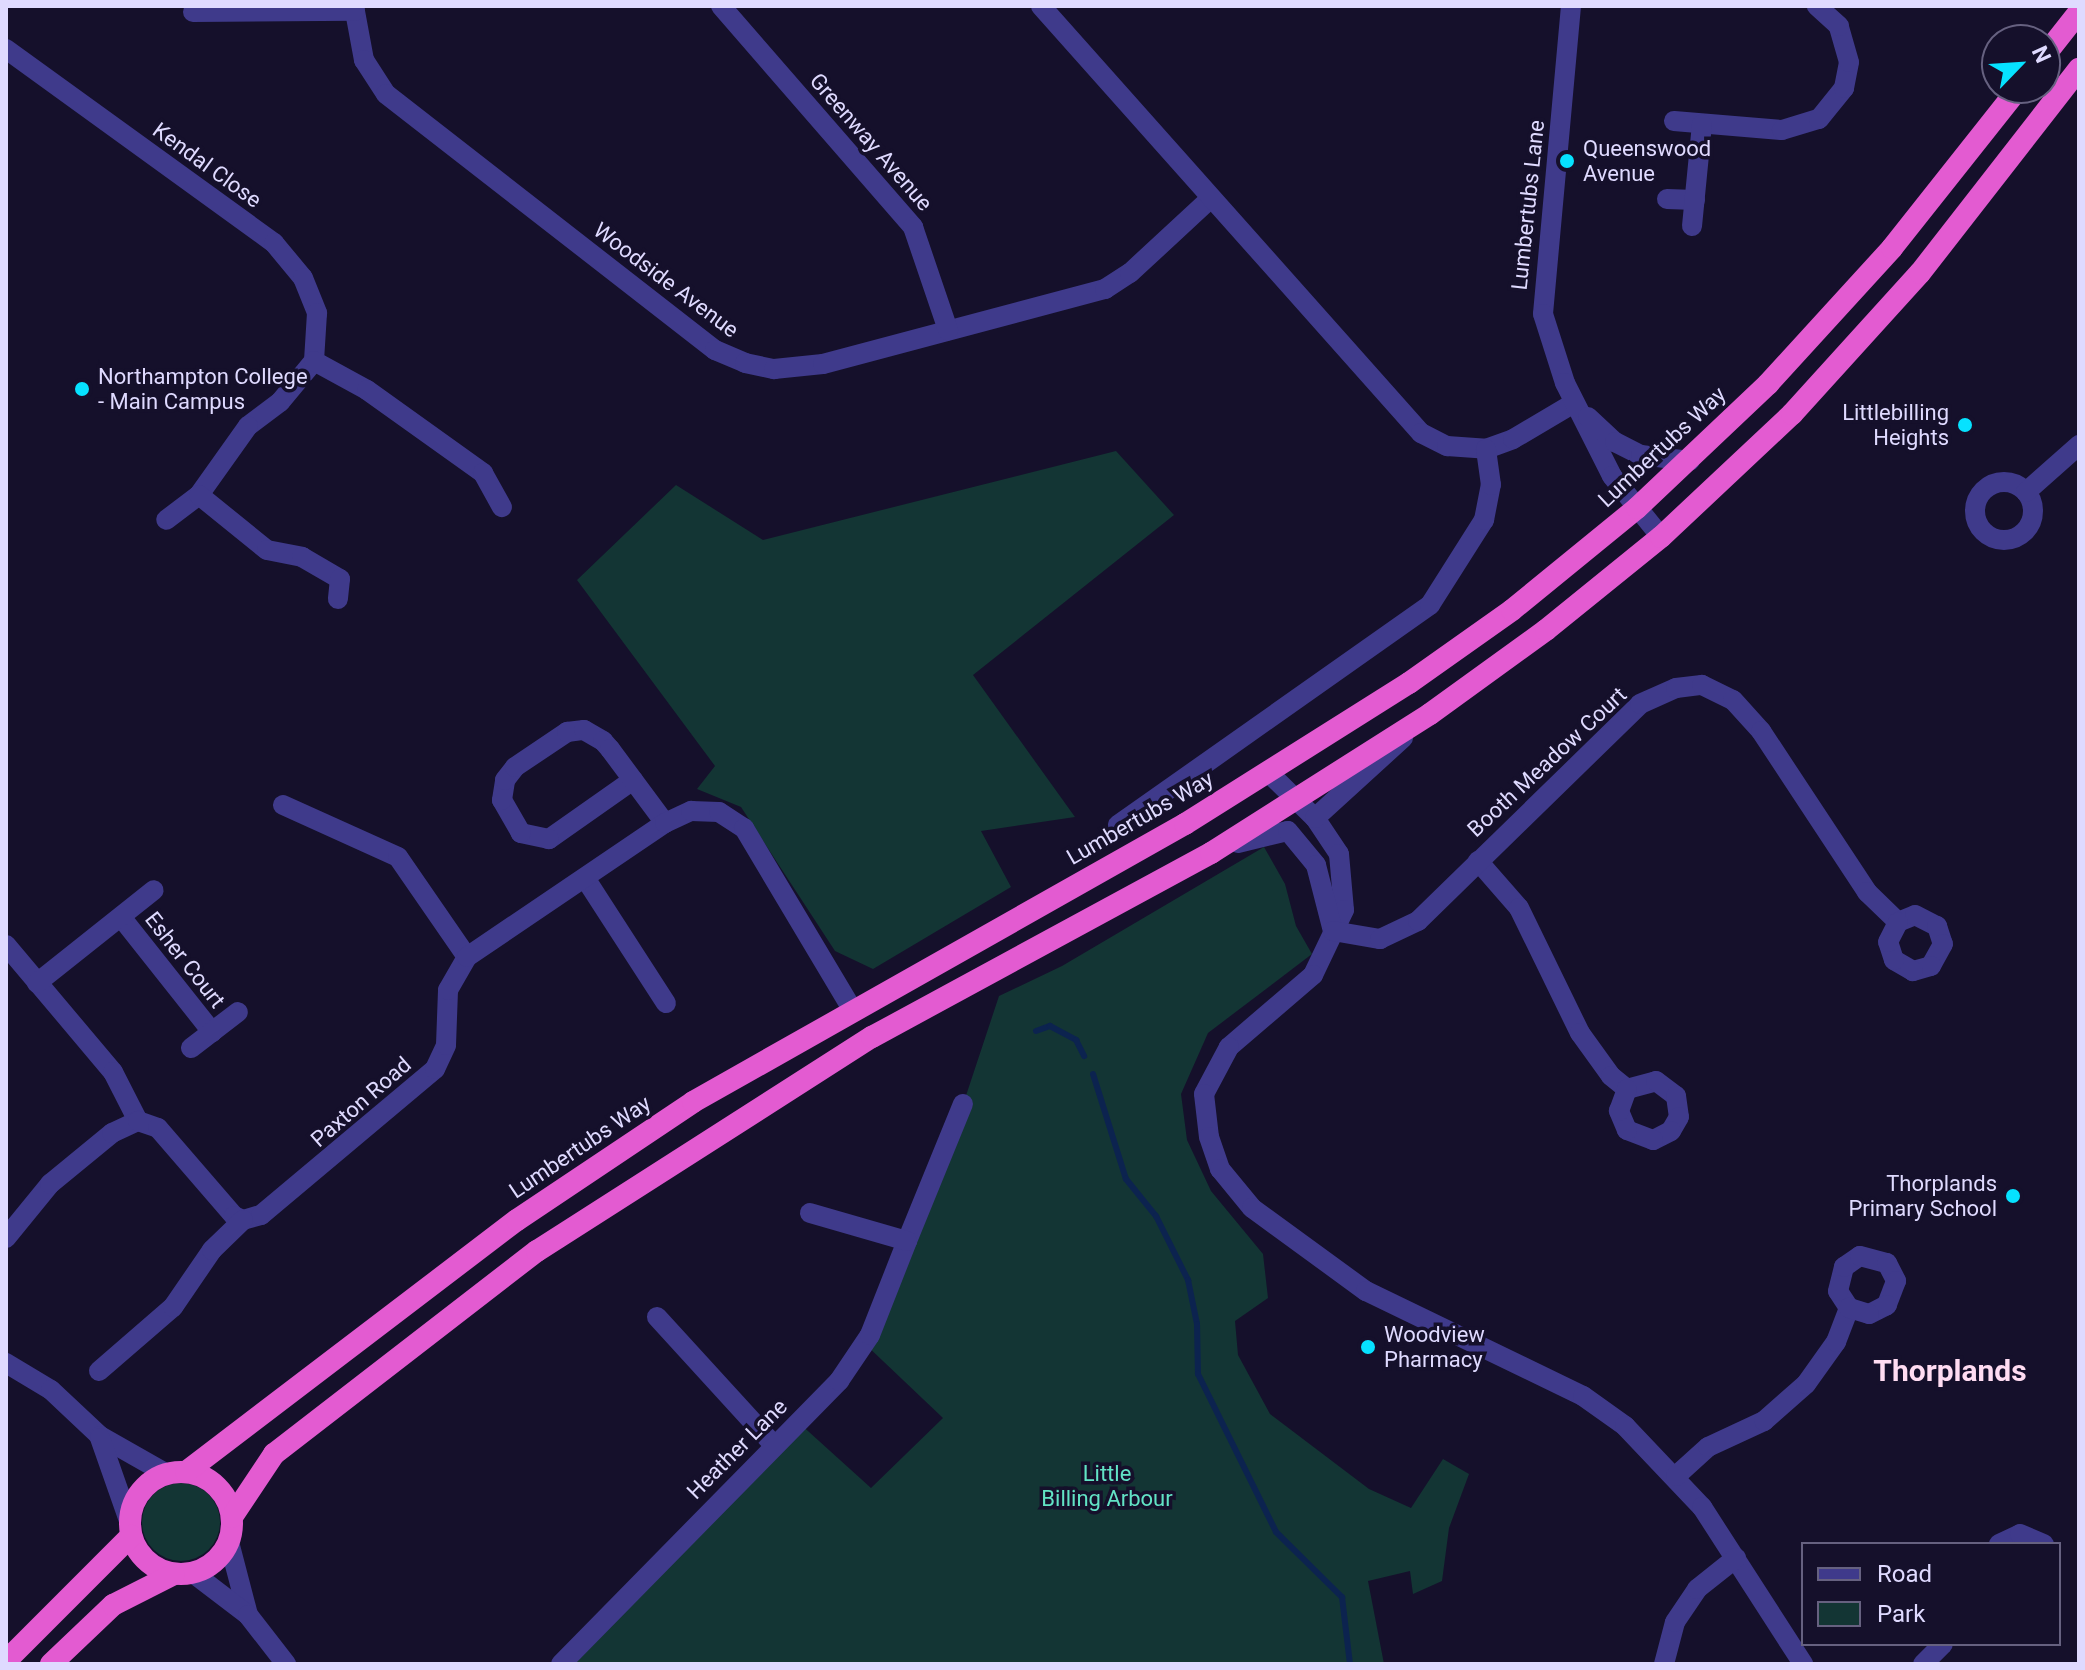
<!DOCTYPE html>
<style>
body{margin:0}
#map{position:relative;width:2085px;height:1670px;overflow:hidden;background:#15102b;font-family:Roboto,sans-serif}
div>[style]{position:absolute}
[style*='--x']{left:calc(var(--x)*1px);top:calc(var(--y)*1px);width:calc(var(--w)*1px);rotate:calc(var(--a)*1deg)}
.green>*{inset:0;background:#133534}
.round{border-radius:50%}
.stream>*{height:6px;margin:-3px;padding:0 3px;transform-origin:3px;border-radius:3px;background:#0c234f}
.minor>*{height:20px;margin:-10px;padding:0 10px;transform-origin:10px;border-radius:10px;background:#3f3a8b}
.minor>.ring{margin:-10px;padding:0;box-sizing:content-box;background:none;border:20px solid #3f3a8b;border-radius:50%}
.tertiary>*{height:20px;margin:-10px;padding:0 10px;transform-origin:10px;border-radius:10px;background:#3f3a8b}
.trunk>*{height:22px;margin:-11px;padding:0 11px;transform-origin:11px;border-radius:11px;background:#e35bd1}
.trunk>.ring{margin:-11px;padding:0;box-sizing:content-box;background:none;border:22px solid #e35bd1;border-radius:50%}
.dots>*{width:22px;height:22px;translate:-50% -50%;box-sizing:border-box;border:4px solid #15102b;border-radius:50%}
span{translate:-50% -50%;white-space:nowrap;text-align:center;line-height:1.15;-webkit-text-stroke:7px #15102b;paint-order:stroke}
.street-label{font-size:22px;color:#dfdaff}
.poi-label{font-size:22px;color:#dfdaff}
.left{translate:0 -50%;text-align:left}
.right{translate:-100% -50%;text-align:right}
.park-label{font-size:22px;color:#62e3c5}
.district-label{font-size:30px;color:#ffdcf2;font-weight:700}
.frame{position:absolute;inset:0;border:8px solid #dfdaff;pointer-events:none}
.legend{position:absolute;left:1801px;top:1542px;width:260px;height:104px;box-sizing:border-box;background:#15102b;border:2px solid #666180;margin:0;padding:10px 14px;list-style:none;font-size:24px;color:#dfdaff}
.legend li{display:flex;align-items:center;gap:16px;height:40px}
.legend b{width:40px;border:2px solid #666180}
.north{position:absolute;left:1981px;top:24px;width:80px;height:80px;box-sizing:border-box;background:#15102b;border:2px solid #666180;border-radius:50%;rotate:65deg;font-size:22px;font-weight:700;line-height:32px;text-align:center;color:#dfdaff}
.north::after{content:'';display:block;margin:auto;width:28px;height:36px;background:#06e2ff;clip-path:polygon(50% 0,100% 100%,50% 72%,0 100%)}
</style>
<div id="map">
<div class="green">
<div style="clip-path:polygon(1116px 451px,1174px 515px,973px 675px,1075px 817px,981px 831px,1011px 887px,873px 969px,835px 951px,741px 807px,697px 789px,715px 766px,577px 580px,676px 485px,763px 540px)"></div>
<div style="clip-path:polygon(1264px 847px,1285px 884px,1296px 926px,1312px 954px,1208px 1033px,1181px 1094px,1187px 1140px,1211px 1191px,1263px 1254px,1268px 1298px,1235px 1321px,1238px 1355px,1270px 1414px,1369px 1489px,1411px 1508px,1443px 1459px,1469px 1474px,1449px 1528px,1442px 1581px,1413px 1594px,1410px 1571px,1368px 1581px,1384px 1664px,563px 1664px,798px 1422px,871px 1488px,943px 1418px,864px 1343px,945px 1159px,999px 996px,1062px 966px)"></div>
<div class="round" style="left:142px;top:1483px;width:78px;height:78px"></div>
</div>
<div class="stream">
<div style="--x:1036;--y:1031;--w:15;--a:-20"></div>
<div style="--x:1050;--y:1026;--w:30;--a:28"></div>
<div style="--x:1076;--y:1040;--w:18;--a:63"></div>
<div style="--x:1093;--y:1074;--w:110;--a:72.6"></div>
<div style="--x:1126;--y:1179;--w:48;--a:51"></div>
<div style="--x:1156;--y:1216;--w:72;--a:63.4"></div>
<div style="--x:1188;--y:1280;--w:45;--a:78.4"></div>
<div style="--x:1197;--y:1324;--w:50;--a:88.9"></div>
<div style="--x:1198;--y:1374;--w:176;--a:63.7"></div>
<div style="--x:1276;--y:1532;--w:93;--a:44.6"></div>
<div style="--x:1342;--y:1597;--w:67;--a:83.2"></div>
</div>
<div class="minor">
<div style="--x:354;--y:6;--w:55;--a:79.5"></div>
<div style="--x:364;--y:60;--w:40;--a:57.1"></div>
<div style="--x:386;--y:94;--w:417;--a:37.9"></div>
<div style="--x:715;--y:350;--w:33;--a:23"></div>
<div style="--x:745;--y:363;--w:30;--a:12"></div>
<div style="--x:774;--y:369;--w:49;--a:-5.8"></div>
<div style="--x:823;--y:364;--w:292;--a:-14.9"></div>
<div style="--x:1105;--y:289;--w:30;--a:-33"></div>
<div style="--x:1130;--y:273;--w:110;--a:-42.8"></div>
<div style="--x:721;--y:6;--w:293;--a:49"></div>
<div style="--x:913;--y:227;--w:109;--a:71.2"></div>
<div style="--x:1041;--y:6;--w:572;--a:48.33"></div>
<div style="--x:1421;--y:433;--w:29;--a:27"></div>
<div style="--x:1447;--y:446;--w:39;--a:4"></div>
<div style="--x:1486;--y:449;--w:29;--a:-20"></div>
<div style="--x:1513;--y:439;--w:71;--a:-30.5"></div>
<div style="--x:193;--y:12;--w:162;--a:-0.4"></div>
<div style="--x:6;--y:49;--w:331;--a:35.9"></div>
<div style="--x:274;--y:243;--w:45;--a:50.4"></div>
<div style="--x:303;--y:278;--w:38;--a:68"></div>
<div style="--x:317;--y:313;--w:48;--a:93.6"></div>
<div style="--x:314;--y:361;--w:53;--a:129.7"></div>
<div style="--x:280;--y:402;--w:40;--a:143"></div>
<div style="--x:248;--y:426;--w:85;--a:125.4"></div>
<div style="--x:199;--y:495;--w:41;--a:142.9"></div>
<div style="--x:1674;--y:121;--w:108;--a:4.8"></div>
<div style="--x:1782;--y:130;--w:39;--a:-17"></div>
<div style="--x:1819;--y:119;--w:40;--a:-51"></div>
<div style="--x:1844;--y:88;--w:26;--a:-79"></div>
<div style="--x:1849;--y:62;--w:37;--a:-106"></div>
<div style="--x:1839;--y:26;--w:30;--a:-138"></div>
<div style="--x:1667;--y:199;--w:28;--a:2"></div>
<div style="--x:1692;--y:226;--w:102;--a:-84.4"></div>
<div style="--x:314;--y:361;--w:60;--a:28.7"></div>
<div style="--x:367;--y:390;--w:143;--a:35.6"></div>
<div style="--x:483;--y:473;--w:39;--a:61"></div>
<div class="ring" style="left:1975px;top:482px;width:38px;height:38px"></div>
<div style="--x:2026;--y:492;--w:71;--a:-41.6"></div>
<div style="--x:199;--y:495;--w:87;--a:39"></div>
<div style="--x:267;--y:550;--w:36;--a:11"></div>
<div style="--x:302;--y:557;--w:44;--a:30.1"></div>
<div style="--x:340;--y:579;--w:20;--a:96"></div>
<div style="--x:1269;--y:773;--w:64;--a:44.4"></div>
<div style="--x:1315;--y:818;--w:43;--a:56.3"></div>
<div style="--x:1339;--y:854;--w:56;--a:84.9"></div>
<div style="--x:1344;--y:910;--w:72;--a:115.5"></div>
<div style="--x:1313;--y:975;--w:111;--a:139.4"></div>
<div style="--x:1229;--y:1047;--w:53;--a:118"></div>
<div style="--x:1204;--y:1094;--w:43;--a:83.4"></div>
<div style="--x:1209;--y:1137;--w:34;--a:71"></div>
<div style="--x:1220;--y:1169;--w:50;--a:50.6"></div>
<div style="--x:1252;--y:1208;--w:141;--a:36.1"></div>
<div style="--x:1366;--y:1291;--w:241;--a:25.8"></div>
<div style="--x:1583;--y:1396;--w:52;--a:35.5"></div>
<div style="--x:1625;--y:1426;--w:112;--a:46.5"></div>
<div style="--x:1702;--y:1507;--w:187;--a:57.2"></div>
<div style="--x:633;--y:780;--w:103;--a:144.9"></div>
<div style="--x:549;--y:839;--w:29;--a:-168"></div>
<div style="--x:521;--y:833;--w:38;--a:-120"></div>
<div style="--x:502;--y:800;--w:20;--a:-81"></div>
<div style="--x:505;--y:780;--w:16;--a:-52"></div>
<div style="--x:515;--y:767;--w:63;--a:-33.9"></div>
<div style="--x:567;--y:732;--w:17;--a:-7"></div>
<div style="--x:584;--y:730;--w:22;--a:30"></div>
<div style="--x:603;--y:741;--w:11;--a:49"></div>
<div style="--x:610;--y:749;--w:92;--a:53.4"></div>
<div style="--x:283;--y:805;--w:126;--a:24.3"></div>
<div style="--x:398;--y:857;--w:121;--a:55.4"></div>
<div style="--x:1315;--y:818;--w:119;--a:-42.3"></div>
<div style="--x:1118;--y:825;--w:382;--a:-35.2"></div>
<div style="--x:1430;--y:605;--w:101;--a:-57.6"></div>
<div style="--x:1484;--y:520;--w:36;--a:-79"></div>
<div style="--x:1491;--y:485;--w:36;--a:-98"></div>
<div style="--x:1238;--y:843;--w:51;--a:-13.5"></div>
<div style="--x:1288;--y:831;--w:44;--a:50.5"></div>
<div style="--x:1316;--y:865;--w:68;--a:75.6"></div>
<div style="--x:1478;--y:861;--w:62;--a:48.9"></div>
<div style="--x:1519;--y:908;--w:139;--a:64"></div>
<div style="--x:1580;--y:1033;--w:53;--a:54.2"></div>
<div style="--x:1611;--y:1076;--w:21;--a:39"></div>
<div style="--x:1627;--y:1089;--w:30;--a:-15"></div>
<div style="--x:1656;--y:1081;--w:25;--a:37"></div>
<div style="--x:1676;--y:1096;--w:21;--a:82"></div>
<div style="--x:1679;--y:1117;--w:16;--a:120"></div>
<div style="--x:1671;--y:1131;--w:20;--a:153"></div>
<div style="--x:1653;--y:1140;--w:28;--a:-159"></div>
<div style="--x:1627;--y:1130;--w:21;--a:-113"></div>
<div style="--x:1619;--y:1111;--w:23;--a:-70"></div>
<div style="--x:585;--y:878;--w:149;--a:57.1"></div>
<div style="--x:121;--y:917;--w:147;--a:51.6"></div>
<div style="--x:1333;--y:931;--w:48;--a:9.7"></div>
<div style="--x:1380;--y:939;--w:42;--a:-25.3"></div>
<div style="--x:1418;--y:921;--w:310;--a:-44.3"></div>
<div style="--x:1640;--y:704;--w:39;--a:-24"></div>
<div style="--x:1676;--y:688;--w:26;--a:-7"></div>
<div style="--x:1702;--y:685;--w:34;--a:26"></div>
<div style="--x:1733;--y:700;--w:42;--a:47.9"></div>
<div style="--x:1761;--y:731;--w:193;--a:56.6"></div>
<div style="--x:1867;--y:892;--w:43;--a:44.1"></div>
<div style="--x:1898;--y:922;--w:18;--a:-22"></div>
<div style="--x:1915;--y:915;--w:25;--a:27"></div>
<div style="--x:1937;--y:926;--w:19;--a:72"></div>
<div style="--x:1943;--y:944;--w:25;--a:119"></div>
<div style="--x:1931;--y:966;--w:19;--a:164"></div>
<div style="--x:1913;--y:971;--w:22;--a:-150"></div>
<div style="--x:1894;--y:960;--w:19;--a:-108"></div>
<div style="--x:1888;--y:942;--w:22;--a:-63"></div>
<div style="--x:6;--y:945;--w:166;--a:49.9"></div>
<div style="--x:113;--y:1072;--w:55;--a:63"></div>
<div style="--x:37;--y:983;--w:149;--a:-38.5"></div>
<div style="--x:191;--y:1048;--w:59;--a:-37.5"></div>
<div style="--x:6;--y:1238;--w:70;--a:-50.8"></div>
<div style="--x:50;--y:1184;--w:80;--a:-39.4"></div>
<div style="--x:112;--y:1133;--w:29;--a:-25"></div>
<div style="--x:138;--y:1121;--w:21;--a:19"></div>
<div style="--x:158;--y:1128;--w:116;--a:49.2"></div>
<div style="--x:234;--y:1216;--w:10;--a:24"></div>
<div style="--x:243;--y:1220;--w:19;--a:-16"></div>
<div style="--x:261;--y:1215;--w:227;--a:-40"></div>
<div style="--x:435;--y:1069;--w:26;--a:-65"></div>
<div style="--x:446;--y:1045;--w:55;--a:-87.9"></div>
<div style="--x:448;--y:990;--w:38;--a:-60"></div>
<div style="--x:467;--y:957;--w:239;--a:-34.1"></div>
<div style="--x:665;--y:823;--w:29;--a:-25"></div>
<div style="--x:691;--y:811;--w:28;--a:2"></div>
<div style="--x:719;--y:812;--w:30;--a:33"></div>
<div style="--x:744;--y:828;--w:211;--a:59.2"></div>
<div style="--x:907;--y:1241;--w:148;--a:-67.8"></div>
<div style="--x:657;--y:1317;--w:173;--a:47.6"></div>
<div style="--x:6;--y:1363;--w:52;--a:31"></div>
<div style="--x:51;--y:1390;--w:67;--a:43.2"></div>
<div style="--x:100;--y:1436;--w:77;--a:29.6"></div>
<div style="--x:99;--y:1371;--w:98;--a:-40.9"></div>
<div style="--x:173;--y:1307;--w:69;--a:-55.6"></div>
<div style="--x:212;--y:1250;--w:43;--a:-44.1"></div>
<div style="--x:100;--y:1438;--w:88;--a:70.7"></div>
<div style="--x:1676;--y:1476;--w:43;--a:-42.2"></div>
<div style="--x:1708;--y:1447;--w:62;--a:-24.9"></div>
<div style="--x:1764;--y:1421;--w:56;--a:-41.4"></div>
<div style="--x:1806;--y:1384;--w:52;--a:-54.5"></div>
<div style="--x:1836;--y:1342;--w:36;--a:-69"></div>
<div style="--x:1849;--y:1308;--w:20;--a:-123"></div>
<div style="--x:1838;--y:1291;--w:25;--a:-76"></div>
<div style="--x:1844;--y:1267;--w:19;--a:-35"></div>
<div style="--x:1860;--y:1256;--w:28;--a:15"></div>
<div style="--x:1887;--y:1263;--w:20;--a:63"></div>
<div style="--x:1896;--y:1281;--w:26;--a:111"></div>
<div style="--x:1887;--y:1305;--w:20;--a:153"></div>
<div style="--x:1869;--y:1314;--w:21;--a:-163"></div>
<div style="--x:229;--y:1542;--w:75;--a:75.4"></div>
<div style="--x:1999;--y:1544;--w:23;--a:-25"></div>
<div style="--x:2020;--y:1534;--w:26;--a:23"></div>
<div style="--x:193;--y:1573;--w:69;--a:37.4"></div>
<div style="--x:248;--y:1615;--w:62;--a:52.2"></div>
<div style="--x:561;--y:1664;--w:397;--a:-45.5"></div>
<div style="--x:839;--y:1381;--w:55;--a:-56"></div>
<div style="--x:870;--y:1335;--w:101;--a:-68.5"></div>
<div style="--x:907;--y:1241;--w:101;--a:-163.9"></div>
<div style="--x:1664;--y:1664;--w:43;--a:-75.3"></div>
<div style="--x:1675;--y:1622;--w:40;--a:-56"></div>
<div style="--x:1697;--y:1589;--w:50;--a:-38.5"></div>
<div style="--x:1923;--y:1664;--w:28;--a:-45"></div>
</div>
<div class="tertiary">
<div style="--x:1571;--y:6;--w:309;--a:95.2"></div>
<div style="--x:1543;--y:314;--w:72;--a:72.3"></div>
<div style="--x:1565;--y:383;--w:104;--a:63.2"></div>
<div style="--x:1612;--y:476;--w:78;--a:51.2"></div>
<div style="--x:1588;--y:417;--w:37;--a:43"></div>
<div style="--x:1615;--y:442;--w:29;--a:27"></div>
<div style="--x:1641;--y:455;--w:49;--a:7"></div>
</div>
<div class="trunk">
<div style="--x:2045;--y:55;--w:55;--a:-51.7"></div>
<div class="ring" style="left:130px;top:1472px;width:80px;height:80px"></div>
<div style="--x:186;--y:1472;--w:416;--a:-37.3"></div>
<div style="--x:517;--y:1220;--w:212;--a:-33.8"></div>
<div style="--x:693;--y:1102;--w:565;--a:-29.47"></div>
<div style="--x:1185;--y:824;--w:265;--a:-32.2"></div>
<div style="--x:1409;--y:683;--w:126;--a:-35.3"></div>
<div style="--x:1512;--y:610;--w:161;--a:-39.2"></div>
<div style="--x:1637;--y:508;--w:180;--a:-43.4"></div>
<div style="--x:1768;--y:384;--w:184;--a:-47.6"></div>
<div style="--x:1892;--y:248;--w:204;--a:-51.6"></div>
<div style="--x:232;--y:1517;--w:76;--a:-56.3"></div>
<div style="--x:274;--y:1454;--w:332;--a:-37.7"></div>
<div style="--x:537;--y:1251;--w:398;--a:-32.6"></div>
<div style="--x:872;--y:1037;--w:386;--a:-28.5"></div>
<div style="--x:1211;--y:853;--w:259;--a:-32.4"></div>
<div style="--x:1430;--y:714;--w:143;--a:-35.9"></div>
<div style="--x:1546;--y:630;--w:148;--a:-39"></div>
<div style="--x:1661;--y:537;--w:180;--a:-43.2"></div>
<div style="--x:1792;--y:414;--w:190;--a:-47.8"></div>
<div style="--x:1920;--y:273;--w:259;--a:-52.1"></div>
<div style="--x:6;--y:1661;--w:177;--a:-45"></div>
<div style="--x:51;--y:1664;--w:86;--a:-43.6"></div>
<div style="--x:113;--y:1605;--w:68;--a:-26.9"></div>
</div>
<div class="dots">
<div style="left:1567px;top:161px;background:#06e2ff"></div>
<div style="left:82px;top:389px;background:#06e2ff"></div>
<div style="left:1965px;top:425px;background:#06e2ff"></div>
<div style="left:2013px;top:1196px;background:#06e2ff"></div>
<div style="left:1368px;top:1347px;background:#06e2ff"></div>
</div>
<div class="street-label">
<span style="left:871px;top:142px;rotate:49deg">Greenway Avenue</span>
<span style="left:207px;top:165px;rotate:36deg">Kendal Close</span>
<span style="left:1528px;top:205px;rotate:-84deg">Lumbertubs Lane</span>
<span style="left:666px;top:280px;rotate:37deg">Woodside Avenue</span>
<span style="left:1662px;top:447px;rotate:-43deg">Lumbertubs Way</span>
<span style="left:1547px;top:762px;rotate:-43deg">Booth Meadow Court</span>
<span style="left:1140px;top:818px;rotate:-30deg">Lumbertubs Way</span>
<span style="left:185px;top:960px;rotate:52deg">Esher Court</span>
<span style="left:361px;top:1102px;rotate:-41deg">Paxton Road</span>
<span style="left:580px;top:1147px;rotate:-34deg">Lumbertubs Way</span>
<span style="left:737px;top:1449px;rotate:-45deg">Heather Lane</span>
</div>
<div class="poi-label">
<span class="left" style="left:1583px;top:161px">Queenswood<br>Avenue</span>
<span class="left" style="left:98px;top:389px">Northampton College<br>- Main Campus</span>
<span class="right" style="left:1949px;top:425px">Littlebilling<br>Heights</span>
<span class="right" style="left:1997px;top:1196px">Thorplands<br>Primary School</span>
<span class="left" style="left:1384px;top:1347px">Woodview<br>Pharmacy</span>
</div>
<div class="park-label">
<span style="left:1107px;top:1486px">Little<br>Billing Arbour</span>
</div>
<div class="district-label">
<span style="left:1950px;top:1371px">Thorplands</span>
</div>
<div class="frame"></div>
<ul class="legend">
<li><b style="height:10px;background:#3f3a8b"></b>Road</li>
<li><b style="height:22px;background:#133534"></b>Park</li>
</ul>
<div class="north">N</div>
</div>
